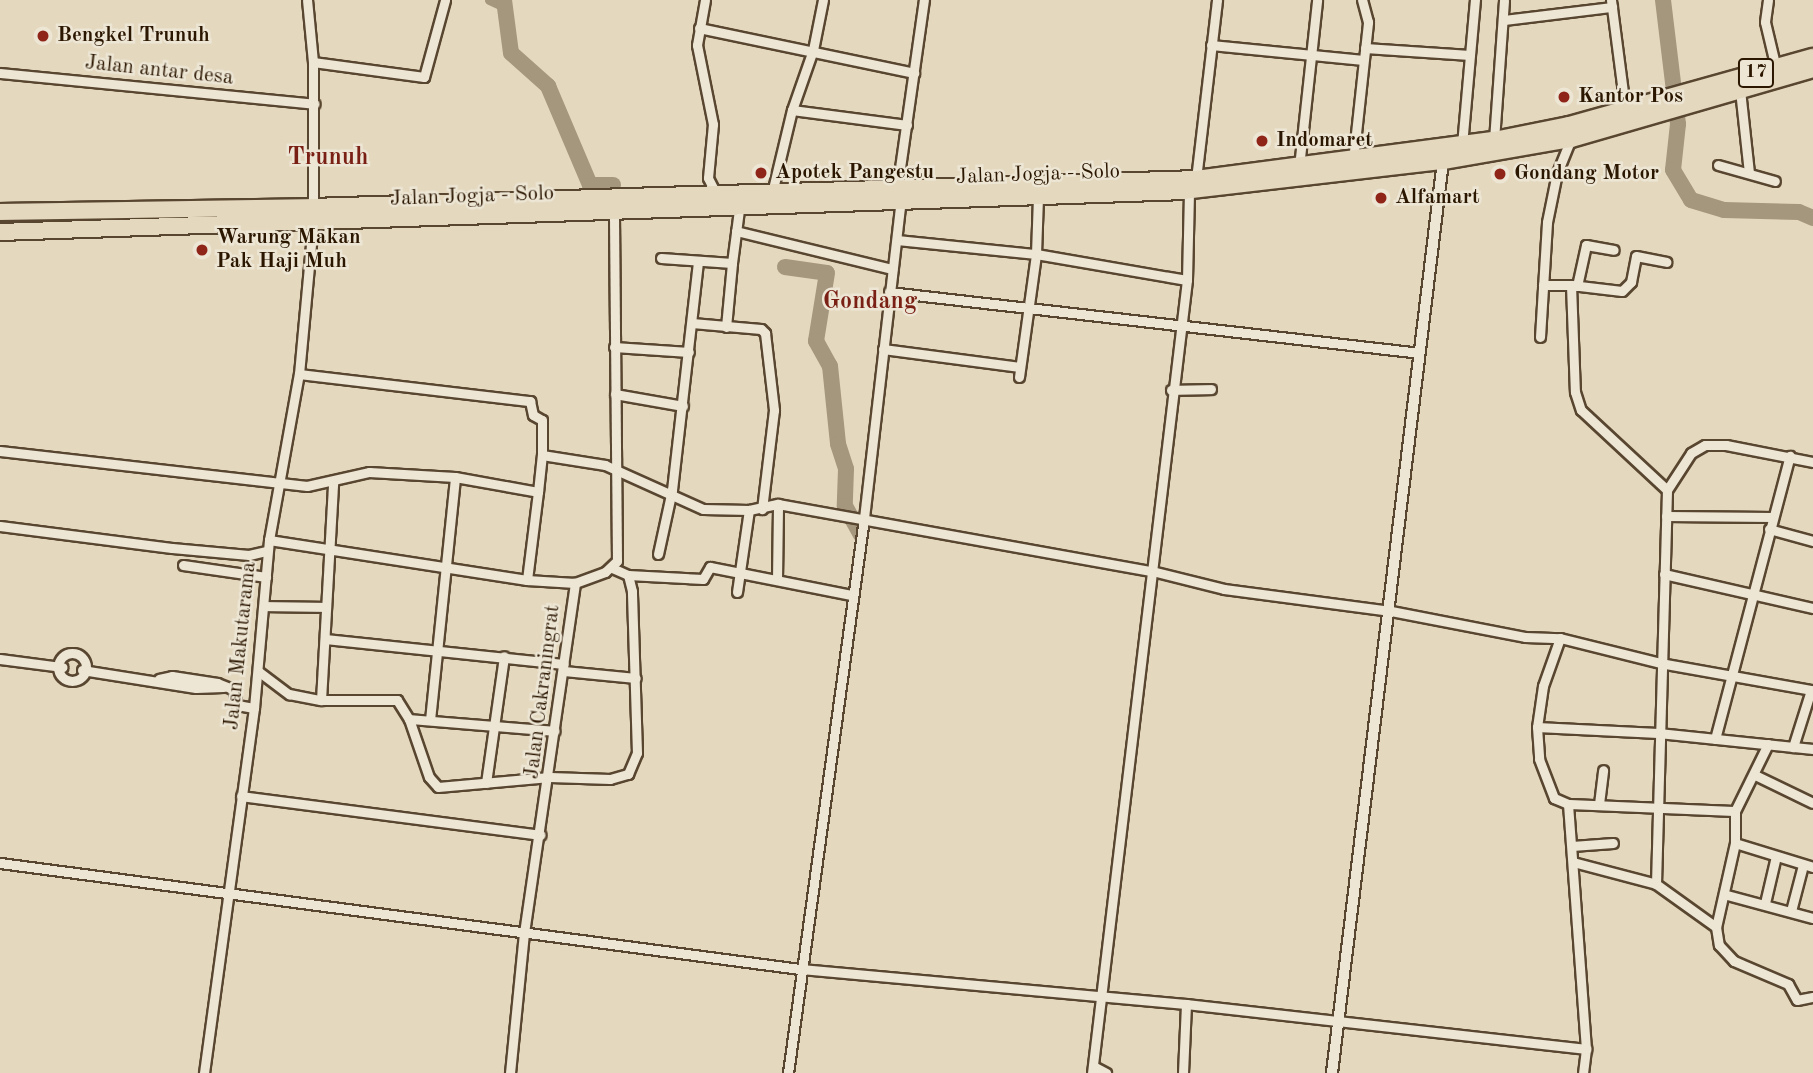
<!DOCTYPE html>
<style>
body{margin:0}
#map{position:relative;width:1813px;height:1073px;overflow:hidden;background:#e4d8bf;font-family:"Old Standard TT",serif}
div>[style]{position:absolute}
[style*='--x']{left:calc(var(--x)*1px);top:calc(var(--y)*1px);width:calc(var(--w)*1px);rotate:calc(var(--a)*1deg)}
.canal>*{height:9px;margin:-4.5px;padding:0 4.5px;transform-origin:4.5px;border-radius:4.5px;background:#a5967e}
.river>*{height:16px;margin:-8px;padding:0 8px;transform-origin:8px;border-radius:8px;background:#a5967e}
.roads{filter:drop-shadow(2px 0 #594630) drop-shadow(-2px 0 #594630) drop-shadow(0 2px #594630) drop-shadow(0 -2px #594630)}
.minor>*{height:9px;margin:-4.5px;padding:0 4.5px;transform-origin:4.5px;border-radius:4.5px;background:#ede6d5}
.minor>.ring{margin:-4.5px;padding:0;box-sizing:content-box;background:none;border:9px solid #ede6d5;border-radius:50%}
.tertiary>*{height:10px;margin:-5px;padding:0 5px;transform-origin:5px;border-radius:5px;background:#ede6d5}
.trunk>*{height:16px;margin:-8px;padding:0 8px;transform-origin:8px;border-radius:8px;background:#e4d8bf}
.dots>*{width:19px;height:19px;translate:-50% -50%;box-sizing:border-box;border:4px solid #ede6d5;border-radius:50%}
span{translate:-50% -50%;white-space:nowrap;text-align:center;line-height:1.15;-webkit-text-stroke:5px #ede6d5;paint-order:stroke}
.shield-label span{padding:2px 5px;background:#ede6d5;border:2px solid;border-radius:5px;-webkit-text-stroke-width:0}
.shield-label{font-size:19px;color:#2b1600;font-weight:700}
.poi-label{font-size:21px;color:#2b1600;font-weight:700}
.left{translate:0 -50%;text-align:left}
.street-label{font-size:21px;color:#2b1600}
.quarter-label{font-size:24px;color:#7a1f14;font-weight:700}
</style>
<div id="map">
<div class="canal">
<div style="--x:489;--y:0;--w:19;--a:25"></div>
</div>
<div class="river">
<div style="--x:504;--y:0;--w:53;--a:82.5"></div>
<div style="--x:511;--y:53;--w:50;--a:41.7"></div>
<div style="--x:548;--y:86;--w:108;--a:67"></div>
<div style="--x:590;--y:185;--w:23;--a:0"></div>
<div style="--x:1663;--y:0;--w:125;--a:83.1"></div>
<div style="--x:1678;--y:124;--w:46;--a:96.2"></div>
<div style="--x:1673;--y:170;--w:35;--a:59"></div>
<div style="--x:1691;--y:200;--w:34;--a:17"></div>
<div style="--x:1724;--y:210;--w:75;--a:1.5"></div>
<div style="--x:1799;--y:212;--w:15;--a:23"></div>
<div style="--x:785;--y:267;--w:42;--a:8.1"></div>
<div style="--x:827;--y:273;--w:69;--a:99.2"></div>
<div style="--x:816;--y:341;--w:29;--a:61"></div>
<div style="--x:830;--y:366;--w:78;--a:84.1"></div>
<div style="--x:838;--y:444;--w:26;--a:72"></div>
<div style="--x:846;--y:469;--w:37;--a:92"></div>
<div style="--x:845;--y:506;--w:33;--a:61"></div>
</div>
<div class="roads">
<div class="minor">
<div style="--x:705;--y:0;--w:46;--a:100.1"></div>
<div style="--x:697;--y:45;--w:81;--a:78.6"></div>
<div style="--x:713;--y:124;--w:54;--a:95.3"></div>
<div style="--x:708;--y:178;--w:20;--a:63"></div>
<div style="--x:1611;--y:0;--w:109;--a:82.6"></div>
<div style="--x:1768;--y:0;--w:22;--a:98"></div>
<div style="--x:1765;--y:22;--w:47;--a:76.6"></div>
<div style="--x:1504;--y:20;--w:109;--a:-6.9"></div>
<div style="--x:699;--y:28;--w:220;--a:11.8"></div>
<div style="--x:1211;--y:45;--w:153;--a:5.6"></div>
<div style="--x:1365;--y:48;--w:105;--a:3.8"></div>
<div style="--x:313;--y:62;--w:112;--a:7.7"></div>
<div style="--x:424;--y:77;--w:80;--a:-74.7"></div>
<div style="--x:0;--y:73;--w:316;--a:5.6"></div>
<div style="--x:1740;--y:90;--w:83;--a:83.8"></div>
<div style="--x:792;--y:110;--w:116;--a:7.4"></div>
<div style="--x:1494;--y:140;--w:140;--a:-85.9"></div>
<div style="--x:1462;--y:145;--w:146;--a:-84.9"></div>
<div style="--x:1353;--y:161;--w:140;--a:-83.8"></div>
<div style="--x:1368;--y:22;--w:23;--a:-105"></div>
<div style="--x:1718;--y:165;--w:59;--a:15.7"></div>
<div style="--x:1299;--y:167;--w:168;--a:-83.8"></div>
<div style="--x:1196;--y:179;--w:180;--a:-83.3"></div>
<div style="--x:897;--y:189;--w:191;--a:-81.9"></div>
<div style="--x:772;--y:193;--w:85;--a:-76.5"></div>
<div style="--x:792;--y:110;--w:64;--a:-70.7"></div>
<div style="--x:813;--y:50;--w:51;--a:-78.7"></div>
<div style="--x:736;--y:231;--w:161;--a:13.7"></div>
<div style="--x:897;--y:240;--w:140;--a:5.8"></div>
<div style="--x:1036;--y:254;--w:153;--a:9.8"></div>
<div style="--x:661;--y:258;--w:71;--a:4"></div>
<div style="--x:732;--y:263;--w:53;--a:-82.5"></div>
<div style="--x:1543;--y:285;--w:28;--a:0"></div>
<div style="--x:1571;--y:285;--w:107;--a:87.9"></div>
<div style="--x:1575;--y:392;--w:19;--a:72"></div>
<div style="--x:1581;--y:410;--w:117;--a:42.9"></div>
<div style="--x:1667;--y:490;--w:44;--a:-57"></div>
<div style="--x:1691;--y:453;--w:16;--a:-30"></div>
<div style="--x:1705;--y:445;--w:21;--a:0"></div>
<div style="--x:1726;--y:445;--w:89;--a:11.1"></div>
<div style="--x:1571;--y:285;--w:51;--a:6.7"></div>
<div style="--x:1622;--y:291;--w:13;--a:-45"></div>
<div style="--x:1631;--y:282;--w:26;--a:-79"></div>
<div style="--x:1636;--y:256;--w:31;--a:11"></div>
<div style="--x:1577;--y:286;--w:42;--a:-77.6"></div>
<div style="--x:1586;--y:245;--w:28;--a:10"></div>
<div style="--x:889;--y:292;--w:534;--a:6.55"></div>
<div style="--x:692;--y:323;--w:69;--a:5"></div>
<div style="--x:761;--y:329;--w:6;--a:45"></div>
<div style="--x:765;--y:333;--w:78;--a:83.3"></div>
<div style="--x:774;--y:410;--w:100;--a:96.9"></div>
<div style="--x:726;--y:327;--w:64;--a:-84.6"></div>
<div style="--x:1540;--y:337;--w:115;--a:-86.5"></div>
<div style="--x:1547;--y:222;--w:50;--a:-78.5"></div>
<div style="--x:1557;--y:173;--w:37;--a:-68"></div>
<div style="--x:614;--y:347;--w:75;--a:3.8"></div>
<div style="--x:883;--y:349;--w:138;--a:7.5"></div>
<div style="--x:299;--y:374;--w:233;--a:6.7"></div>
<div style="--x:530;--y:401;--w:14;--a:78"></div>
<div style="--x:533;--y:415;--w:10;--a:29"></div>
<div style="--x:542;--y:420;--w:35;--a:90"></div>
<div style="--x:1019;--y:377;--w:124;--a:-82.1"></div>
<div style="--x:1036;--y:254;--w:57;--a:-88"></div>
<div style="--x:1171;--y:390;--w:40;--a:-1.4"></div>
<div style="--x:615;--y:394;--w:69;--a:10"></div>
<div style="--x:0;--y:451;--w:309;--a:6.5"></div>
<div style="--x:307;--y:486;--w:64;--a:-12.7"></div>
<div style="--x:369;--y:472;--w:86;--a:3.3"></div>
<div style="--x:455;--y:477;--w:84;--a:10.2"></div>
<div style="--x:538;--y:492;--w:37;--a:-84"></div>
<div style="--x:542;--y:455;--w:64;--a:9"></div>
<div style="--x:605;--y:465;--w:107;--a:24.2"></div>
<div style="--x:703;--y:509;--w:46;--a:1.2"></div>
<div style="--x:749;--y:510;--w:30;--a:-12"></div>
<div style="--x:778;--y:504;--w:380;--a:10.2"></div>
<div style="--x:1152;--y:571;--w:74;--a:14"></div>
<div style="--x:1224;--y:589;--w:168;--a:7.5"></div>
<div style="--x:1391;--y:611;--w:136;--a:11"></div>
<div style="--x:1525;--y:637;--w:35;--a:2"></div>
<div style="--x:1560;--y:638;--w:103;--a:14"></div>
<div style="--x:1660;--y:663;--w:153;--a:10.1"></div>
<div style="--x:1811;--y:690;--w:60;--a:107.5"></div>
<div style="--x:1666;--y:516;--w:106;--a:0.5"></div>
<div style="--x:0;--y:526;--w:173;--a:7.3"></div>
<div style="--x:172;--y:548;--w:77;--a:5.2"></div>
<div style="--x:249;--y:555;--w:18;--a:-13"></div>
<div style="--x:1769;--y:529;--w:46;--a:15.3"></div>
<div style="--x:269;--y:540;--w:261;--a:8.8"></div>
<div style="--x:527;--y:580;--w:48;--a:3.6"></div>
<div style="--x:658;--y:554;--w:66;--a:-77.7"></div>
<div style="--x:672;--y:490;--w:230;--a:-83.5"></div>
<div style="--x:183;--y:565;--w:84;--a:8.2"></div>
<div style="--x:1664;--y:574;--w:153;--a:12.9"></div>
<div style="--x:628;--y:575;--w:75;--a:3.1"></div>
<div style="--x:703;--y:579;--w:14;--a:-60"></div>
<div style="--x:710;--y:567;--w:144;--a:11.2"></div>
<div style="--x:777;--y:579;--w:75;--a:-89.2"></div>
<div style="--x:527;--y:580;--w:89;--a:-82.9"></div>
<div style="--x:737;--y:592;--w:83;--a:-81.7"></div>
<div style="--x:264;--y:606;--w:62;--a:0.9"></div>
<div style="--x:1560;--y:638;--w:51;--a:109.5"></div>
<div style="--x:1543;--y:686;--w:41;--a:98.3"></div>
<div style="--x:1537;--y:727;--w:32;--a:86"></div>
<div style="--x:1539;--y:759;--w:42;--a:69"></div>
<div style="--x:1554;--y:798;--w:15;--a:23"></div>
<div style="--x:1568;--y:804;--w:167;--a:2.4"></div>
<div style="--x:325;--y:639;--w:240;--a:6"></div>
<div class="ring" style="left:58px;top:653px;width:19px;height:19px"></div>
<div style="--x:0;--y:659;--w:63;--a:7.4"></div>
<div style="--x:82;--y:670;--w:115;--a:9"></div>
<div style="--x:196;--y:688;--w:27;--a:-2"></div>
<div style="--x:258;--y:671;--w:39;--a:37"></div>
<div style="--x:289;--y:694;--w:33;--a:11"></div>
<div style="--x:321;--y:700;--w:76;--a:0"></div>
<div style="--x:397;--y:700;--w:22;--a:58"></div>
<div style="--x:409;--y:719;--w:61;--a:71"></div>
<div style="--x:429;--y:777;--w:13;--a:48"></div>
<div style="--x:438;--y:787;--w:112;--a:-5.1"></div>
<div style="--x:550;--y:777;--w:60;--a:1.9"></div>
<div style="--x:610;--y:779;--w:19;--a:-16"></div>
<div style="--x:628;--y:774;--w:23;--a:-67"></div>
<div style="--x:637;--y:753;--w:162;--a:-91.8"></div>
<div style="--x:632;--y:591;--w:16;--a:-104"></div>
<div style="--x:628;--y:575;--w:17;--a:-156"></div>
<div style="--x:564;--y:671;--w:72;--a:5.6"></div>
<div style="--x:159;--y:679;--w:13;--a:-13"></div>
<div style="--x:172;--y:676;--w:46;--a:8.8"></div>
<div style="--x:217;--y:683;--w:17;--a:21"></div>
<div style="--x:233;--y:689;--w:16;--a:76"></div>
<div style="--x:237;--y:705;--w:17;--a:10"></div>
<div style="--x:321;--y:700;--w:218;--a:-86.8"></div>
<div style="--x:409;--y:719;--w:146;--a:4.7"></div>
<div style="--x:430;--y:720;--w:244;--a:-84.1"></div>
<div style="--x:1537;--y:727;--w:121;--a:2.8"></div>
<div style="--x:1658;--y:733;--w:156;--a:5.9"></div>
<div style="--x:1715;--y:739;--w:293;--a:-75.2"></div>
<div style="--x:1768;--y:744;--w:75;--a:116.2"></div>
<div style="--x:1735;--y:811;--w:32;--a:90"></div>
<div style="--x:1735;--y:843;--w:86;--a:102.7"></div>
<div style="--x:1716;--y:927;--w:18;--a:81"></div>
<div style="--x:1719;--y:945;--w:22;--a:47"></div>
<div style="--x:1734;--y:961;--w:59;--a:23.1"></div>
<div style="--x:1788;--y:984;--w:18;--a:61"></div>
<div style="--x:1797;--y:1000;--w:16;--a:-11"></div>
<div style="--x:1755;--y:775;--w:64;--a:25.8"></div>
<div style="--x:486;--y:783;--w:128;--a:-81.9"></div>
<div style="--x:241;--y:796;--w:302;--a:7.4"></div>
<div style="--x:1568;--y:804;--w:246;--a:85.8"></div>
<div style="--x:1586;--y:1049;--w:24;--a:97"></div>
<div style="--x:1599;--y:804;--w:34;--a:-83"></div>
<div style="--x:1735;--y:843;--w:82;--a:17.1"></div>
<div style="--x:1572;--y:846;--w:41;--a:-4.2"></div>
<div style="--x:1573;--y:862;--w:86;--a:14.8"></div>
<div style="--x:1656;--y:884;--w:74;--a:35.6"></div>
<div style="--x:0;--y:863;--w:807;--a:7.55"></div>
<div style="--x:800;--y:969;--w:388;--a:5.2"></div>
<div style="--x:1186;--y:1004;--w:403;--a:6.4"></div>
<div style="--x:1656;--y:884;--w:394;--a:-88.4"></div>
<div style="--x:1727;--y:895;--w:89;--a:15"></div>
<div style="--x:1765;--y:903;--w:48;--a:-76.8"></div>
<div style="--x:1791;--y:911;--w:48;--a:-75.4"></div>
<div style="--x:1093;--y:1066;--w:15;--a:28"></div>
<div style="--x:204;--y:1073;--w:368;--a:-82.2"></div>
<div style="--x:254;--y:708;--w:169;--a:-84.9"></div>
<div style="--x:269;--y:540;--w:169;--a:-79.8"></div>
<div style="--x:299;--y:374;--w:153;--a:-84.7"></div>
<div style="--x:313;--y:222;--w:160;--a:-90"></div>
<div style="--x:313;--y:62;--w:62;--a:-95.5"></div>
<div style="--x:510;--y:1073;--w:141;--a:-84.3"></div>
<div style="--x:524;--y:933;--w:354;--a:-81.7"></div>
<div style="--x:575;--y:583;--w:32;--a:-20"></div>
<div style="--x:605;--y:572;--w:16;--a:-43"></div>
<div style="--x:617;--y:561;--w:347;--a:-90.5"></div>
<div style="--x:788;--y:1073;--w:560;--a:-82.2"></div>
<div style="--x:864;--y:518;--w:320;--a:-83.4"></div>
<div style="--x:1092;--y:1073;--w:799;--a:-83.17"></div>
<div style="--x:1187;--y:280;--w:89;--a:-88.7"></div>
<div style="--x:1183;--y:1073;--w:69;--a:-87.5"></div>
</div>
<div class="tertiary">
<div style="--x:1332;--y:1073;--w:919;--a:-83.06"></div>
</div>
<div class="trunk">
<div style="--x:0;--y:212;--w:312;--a:-0.9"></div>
<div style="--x:312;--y:207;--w:884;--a:-1.81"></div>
<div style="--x:1196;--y:179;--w:301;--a:-7.5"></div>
<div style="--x:1494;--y:140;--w:76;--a:-11.3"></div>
<div style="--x:1569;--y:125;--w:253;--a:-15.6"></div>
<div style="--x:0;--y:232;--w:1184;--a:-1.98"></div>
<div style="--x:1183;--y:191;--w:262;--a:-6.6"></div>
<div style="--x:1443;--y:161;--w:130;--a:-9.8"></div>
<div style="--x:1571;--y:139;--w:252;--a:-16.1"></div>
</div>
</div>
<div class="dots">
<div style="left:43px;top:36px;background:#8f2418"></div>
<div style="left:1564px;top:97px;background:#8f2418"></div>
<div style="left:1262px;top:141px;background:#8f2418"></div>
<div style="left:761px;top:173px;background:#8f2418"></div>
<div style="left:1500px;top:174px;background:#8f2418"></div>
<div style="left:1381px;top:198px;background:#8f2418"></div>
<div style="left:202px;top:250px;background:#8f2418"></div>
</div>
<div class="shield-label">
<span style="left:1756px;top:73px">17</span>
</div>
<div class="poi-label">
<span class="left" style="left:57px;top:36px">Bengkel Trunuh</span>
<span class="left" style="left:1578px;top:97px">Kantor Pos</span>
<span class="left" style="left:1276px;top:141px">Indomaret</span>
<span class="left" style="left:775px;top:173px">Apotek Pangestu</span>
<span class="left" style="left:1514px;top:174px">Gondang Motor</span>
<span class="left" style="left:1395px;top:198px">Alfamart</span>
<span class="left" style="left:216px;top:250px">Warung Makan<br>Pak Haji Muh</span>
</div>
<div class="street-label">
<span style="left:159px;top:71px;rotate:6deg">Jalan antar desa</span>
<span style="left:1038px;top:175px;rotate:-2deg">Jalan Jogja - Solo</span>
<span style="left:472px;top:197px;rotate:-2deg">Jalan Jogja - Solo</span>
<span style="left:241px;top:646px;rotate:-84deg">Jalan Makutarama</span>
<span style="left:543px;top:692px;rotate:-83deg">Jalan Cakraningrat</span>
</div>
<div class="quarter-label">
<span style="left:328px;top:159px">Trunuh</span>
<span style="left:870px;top:303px">Gondang</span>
</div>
</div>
